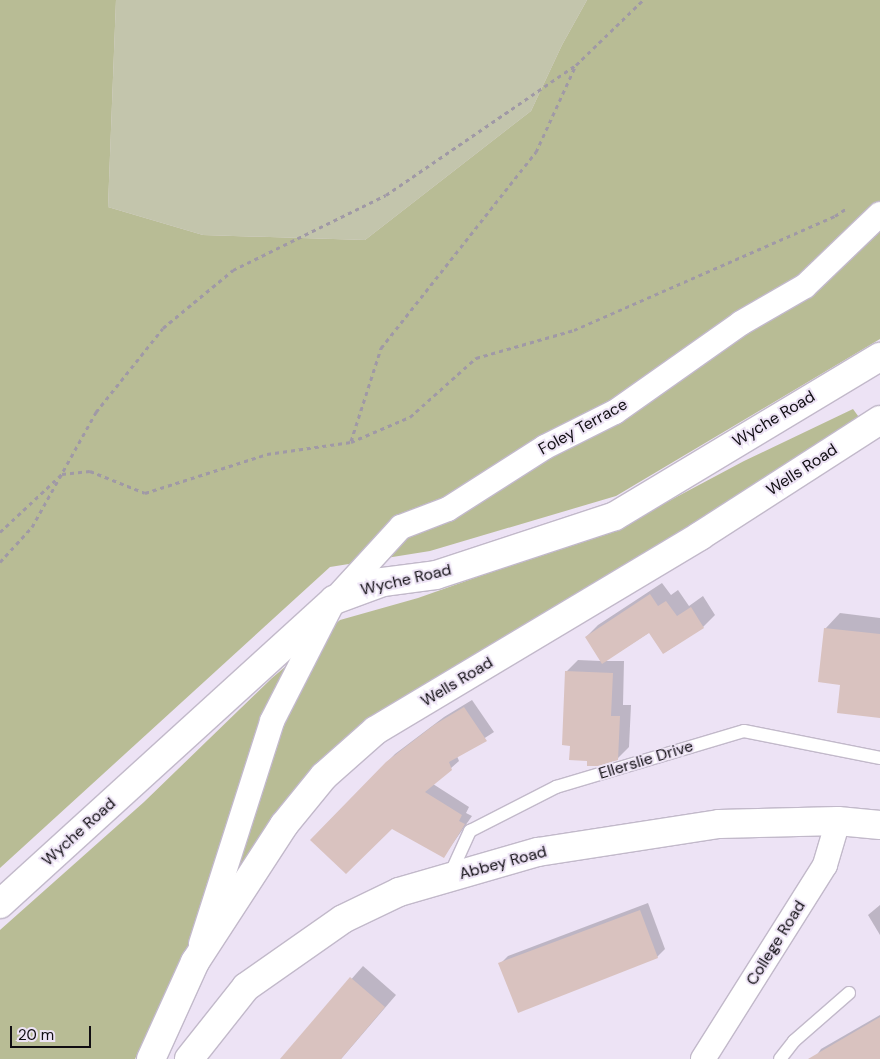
<!DOCTYPE html>
<style>
body{margin:0}
#map{position:relative;width:880px;height:1059px;overflow:hidden;background:#ede3f5;font-family:"DM Sans",sans-serif}
div>[style]{position:absolute}
[style*='--x']{left:calc(var(--x)*1px);top:calc(var(--y)*1px);width:calc(var(--w)*1px);rotate:calc(var(--a)*1deg)}
.green>*{inset:0;background:#c3c5ac}
.forest>*{inset:0;background:#b8bc95}
.shadow>*{inset:0;background:#0003}
.building>*{inset:0;background:#d9c2bf}
.path>*{height:3px;margin-top:-1.5px;transform-origin:0;background:repeating-linear-gradient(90deg,#a099a6 0 4px,transparent 0 8px)}
.roads{filter:drop-shadow(1px 0 #c2b9ca) drop-shadow(-1px 0 #c2b9ca) drop-shadow(0 1px #c2b9ca) drop-shadow(0 -1px #c2b9ca)}
.lane>*{height:12px;margin:-6px;padding:0 6px;transform-origin:6px;border-radius:6px;background:#fff}
.street>*{height:24px;margin:-12px;padding:0 12px;transform-origin:12px;border-radius:12px;background:#fff}
.secondary>*{height:28px;margin:-14px;padding:0 14px;transform-origin:14px;border-radius:14px;background:#fff}
.highway>*{height:28px;margin:-14px;padding:0 14px;transform-origin:14px;border-radius:14px;background:#fff}
span{translate:-50% -50%;white-space:nowrap;text-align:center;line-height:1.15;-webkit-text-stroke:4px #ede3f5;paint-order:stroke}
.street-label{font-size:16px;color:#100d12}
.scale{position:absolute;left:10px;top:1026px;width:81px;height:22px;box-sizing:border-box;border:2px solid #100d12;border-top:0;padding-left:6px;font-size:15px;line-height:18px;white-space:nowrap;color:#100d12;-webkit-text-stroke:4px #ede3f5;paint-order:stroke}
</style>
<div id="map">
<div class="green">
<div style="clip-path:polygon(116px 0,587px 0,562px 45px,531px 111px,365px 240px,203px 235px,108px 207px)"></div>
</div>
<div class="forest">
<div style="clip-path:polygon(0 0,116px 0,108px 207px,203px 235px,365px 240px,531px 111px,562px 45px,587px 0,880px 0,880px 339px,616px 496px,430px 551px,330px 567px,0 868px)"></div>
<div style="clip-path:polygon(853px 409px,861px 420px,519px 634px,389px 706px,322px 762px,262px 833px,168px 986px,135px 1059px,0 1059px,0 930px,144px 802px,272px 678px,340px 620px,418px 598px,622px 526px,744px 461px)"></div>
</div>
<div class="shadow">
<div style="clip-path:polygon(662px 583px,671px 595px,678px 590px,689px 606px,703px 596px,715px 615px,703px 627px,664px 653px,650px 632px,605px 661px,624px 661px,623px 705px,631px 705px,629px 747px,617px 759px,589px 760px,571px 744px,566px 672px,578px 660px,601px 661px,586px 637px,598px 625px)"></div>
<div style="clip-path:polygon(840px 613px,880px 618px,880px 717px,842px 684px,825px 629px)"></div>
<div style="clip-path:polygon(472px 700px,494px 732px,457px 756px,459px 761px,433px 784px,469px 807px,466px 813px,472px 816px,444px 856px,392px 827px,311px 840px,395px 754px,444px 717px)"></div>
<div style="clip-path:polygon(648px 903px,665px 949px,657px 957px,500px 964px,508px 956px)"></div>
<div style="clip-path:polygon(880px 905px,880px 935px,868px 915px)"></div>
<div style="clip-path:polygon(363px 966px,396px 995px,341px 1059px,281px 1059px)"></div>
<div style="clip-path:polygon(880px 1015px,880px 1059px,814px 1059px,821px 1049px)"></div>
</div>
<div class="building">
<div style="clip-path:polygon(650px 594px,658px 606px,666px 601px,677px 616px,691px 607px,704px 628px,663px 654px,649px 633px,602px 664px,585px 637px)"></div>
<div style="clip-path:polygon(824px 628px,880px 634px,880px 718px,837px 713px,840px 685px,818px 682px)"></div>
<div style="clip-path:polygon(565px 671px,613px 673px,611px 716px,620px 716px,618px 760px,598px 766px,587px 766px,587px 761px,569px 760px,570px 746px,562px 745px)"></div>
<div style="clip-path:polygon(464px 707px,487px 741px,449px 762px,452px 770px,425px 792px,462px 815px,459px 821px,465px 824px,444px 858px,392px 829px,346px 874px,310px 840px,386px 762px,434px 725px)"></div>
<div style="clip-path:polygon(640px 910px,658px 958px,518px 1013px,498px 963px)"></div>
<div style="clip-path:polygon(350px 977px,385px 1007px,341px 1059px,280px 1059px)"></div>
<div style="clip-path:polygon(880px 1017px,880px 1059px,808px 1059px)"></div>
</div>
<div class="path">
<div style="--x:351;--y:441;--w:98;--a:-72.1"></div>
<div style="--x:381;--y:348;--w:250;--a:-51.7"></div>
<div style="--x:536;--y:152;--w:94;--a:-65.4"></div>
<div style="--x:0;--y:532;--w:85;--a:-43.1"></div>
<div style="--x:62;--y:474;--w:28;--a:-6"></div>
<div style="--x:90;--y:471;--w:59;--a:21.8"></div>
<div style="--x:145;--y:493;--w:128;--a:-17.7"></div>
<div style="--x:267;--y:454;--w:85;--a:-8.1"></div>
<div style="--x:351;--y:442;--w:64;--a:-23"></div>
<div style="--x:410;--y:417;--w:89;--a:-41.8"></div>
<div style="--x:476;--y:358;--w:102;--a:-15.9"></div>
<div style="--x:574;--y:330;--w:285;--a:-23.6"></div>
<div style="--x:835;--y:216;--w:14;--a:-34"></div>
<div style="--x:0;--y:562;--w:47;--a:-47.6"></div>
<div style="--x:32;--y:527;--w:132;--a:-60.9"></div>
<div style="--x:96;--y:412;--w:107;--a:-51.4"></div>
<div style="--x:163;--y:328;--w:91;--a:-39.6"></div>
<div style="--x:233;--y:270;--w:170;--a:-26.1"></div>
<div style="--x:386;--y:195;--w:230;--a:-34.4"></div>
<div style="--x:576;--y:65;--w:93;--a:-44.1"></div>
</div>
<div class="roads">
<div class="lane">
<div style="--x:449;--y:877;--w:51;--a:-65.5"></div>
<div style="--x:470;--y:831;--w:97;--a:-27.1"></div>
<div style="--x:556;--y:787;--w:196;--a:-16.6"></div>
<div style="--x:744;--y:731;--w:139;--a:11.2"></div>
<div style="--x:780;--y:1059;--w:23;--a:-52"></div>
<div style="--x:794;--y:1041;--w:73;--a:-41.1"></div>
</div>
<div class="street">
<div style="--x:201;--y:944;--w:234;--a:-72.3"></div>
<div style="--x:272;--y:721;--w:136;--a:-62.9"></div>
<div style="--x:334;--y:600;--w:99;--a:-47.5"></div>
<div style="--x:401;--y:527;--w:50;--a:-21"></div>
<div style="--x:448;--y:509;--w:115;--a:-32.6"></div>
<div style="--x:545;--y:447;--w:78;--a:-26.6"></div>
<div style="--x:615;--y:412;--w:154;--a:-35.2"></div>
<div style="--x:741;--y:323;--w:74;--a:-30"></div>
<div style="--x:805;--y:286;--w:104;--a:-43.8"></div>
<div style="--x:703;--y:1059;--w:229;--a:-57.8"></div>
<div style="--x:825;--y:865;--w:46;--a:-73.5"></div>
</div>
<div class="secondary">
<div style="--x:0;--y:904;--w:452;--a:-42.3"></div>
<div style="--x:334;--y:600;--w:52;--a:-20.2"></div>
<div style="--x:383;--y:582;--w:53;--a:-7.5"></div>
<div style="--x:436;--y:575;--w:188;--a:-18.2"></div>
<div style="--x:615;--y:516;--w:309;--a:-31"></div>
<div style="--x:189;--y:1059;--w:92;--a:-51.6"></div>
<div style="--x:246;--y:987;--w:118;--a:-35"></div>
<div style="--x:343;--y:919;--w:62;--a:-25.7"></div>
<div style="--x:399;--y:892;--w:145;--a:-16.1"></div>
<div style="--x:538;--y:852;--w:183;--a:-8.8"></div>
<div style="--x:719;--y:824;--w:119;--a:-1.4"></div>
<div style="--x:838;--y:821;--w:42;--a:5.4"></div>
</div>
<div class="highway">
<div style="--x:151;--y:1059;--w:107;--a:-65.6"></div>
<div style="--x:195;--y:962;--w:163;--a:-57"></div>
<div style="--x:284;--y:825;--w:63;--a:-50.8"></div>
<div style="--x:324;--y:776;--w:69;--a:-41.5"></div>
<div style="--x:376;--y:730;--w:378;--a:-30.9"></div>
<div style="--x:700;--y:536;--w:214;--a:-32.8"></div>
</div>
</div>
<div class="street-label">
<span style="left:774px;top:419px;rotate:-31deg">Wyche Road</span>
<span style="left:583px;top:427px;rotate:-29deg">Foley Terrace</span>
<span style="left:802px;top:470px;rotate:-33deg">Wells Road</span>
<span style="left:406px;top:580px;rotate:-13deg">Wyche Road</span>
<span style="left:457px;top:682px;rotate:-31deg">Wells Road</span>
<span style="left:646px;top:760px;rotate:-17deg">Ellerslie Drive</span>
<span style="left:79px;top:832px;rotate:-42deg">Wyche Road</span>
<span style="left:503px;top:863px;rotate:-15deg">Abbey Road</span>
<span style="left:776px;top:943px;rotate:-58deg">College Road</span>
</div>
<div class="scale">20 m</div>
</div>
